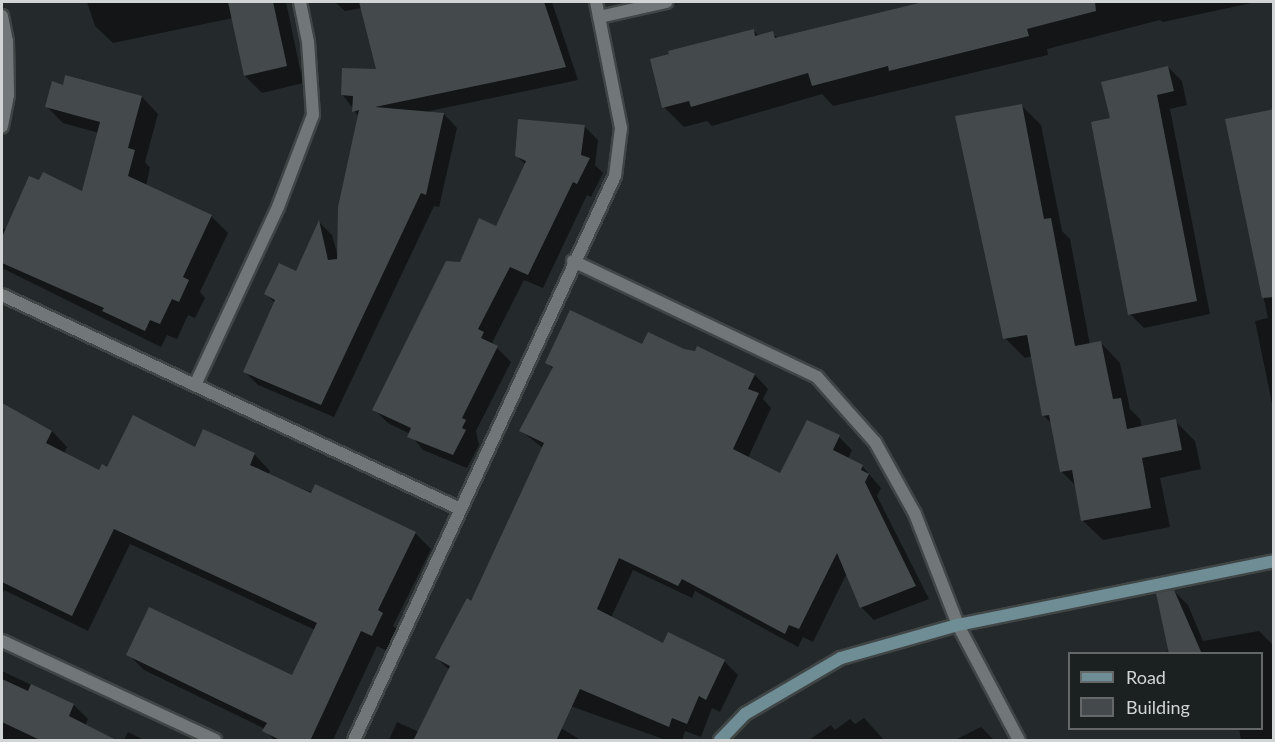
<!DOCTYPE html>
<style>
body{margin:0}
#map{position:relative;width:1275px;height:742px;overflow:hidden;background:#24292b;font-family:Lato,sans-serif}
div>[style]{position:absolute}
[style*='--x']{left:calc(var(--x)*1px);top:calc(var(--y)*1px);width:calc(var(--w)*1px);rotate:calc(var(--a)*1deg)}
.shadow>*{inset:0;background:#0007}
.building>*{inset:0;background:#444a4b}
.roads{filter:drop-shadow(2px 0 #404546) drop-shadow(-2px 0 #404546) drop-shadow(0 2px #404546) drop-shadow(0 -2px #404546)}
.street>*{height:12px;margin:-6px;padding:0 6px;transform-origin:6px;border-radius:6px;background:#717779}
.secondary>*{height:12px;margin:-6px;padding:0 6px;transform-origin:6px;border-radius:6px;background:#6e8d95}
span{translate:-50% -50%;white-space:nowrap;text-align:center;line-height:1.15;-webkit-text-stroke:4.5px #1b2021;paint-order:stroke}
.frame{position:absolute;inset:0;border:3px solid #d2d5d6;pointer-events:none}
.legend{position:absolute;left:1068px;top:652px;width:195px;height:78px;box-sizing:border-box;background:#1b2021;border:2px solid #646869;margin:0;padding:8px 10px;list-style:none;font-size:18px;color:#d2d5d6}
.legend li{display:flex;align-items:center;gap:12px;height:30px}
.legend b{width:30px;border:2px solid #646869}
</style>
<div id="map">
<div class="shadow">
<div style="clip-path:polygon(87px 2px,286px 2px,303px 83px,262px 93px,245px 76px,233px 18px,113px 43px,95px 26px)"></div>
<div style="clip-path:polygon(335px 2px,552px 2px,578px 80px,425px 112px,444px 114px,457px 128px,439px 207px,434px 206px,334px 417px,258px 385px,245px 372px,275px 303px,266px 294px,297px 273px,320px 223px,332px 235px,338px 257px,359px 117px,343px 95px,378px 70px,362px 8px,345px 11px)"></div>
<div style="clip-path:polygon(929px 2px,1256px 2px,1163px 22px,1160px 20px,1047px 49px,1048px 55px,833px 106px,822px 94px,712px 126px,707px 121px,684px 127px,664px 107px,754px 31px,759px 36px,772px 33px,778px 38px)"></div>
<div style="clip-path:polygon(1168px 67px,1182px 81px,1187px 105px,1170px 109px,1210px 314px,1144px 328px,1130px 314px,1111px 119px)"></div>
<div style="clip-path:polygon(64px 86px,142px 97px,158px 114px,145px 162px,150px 168px,146px 186px,211px 216px,228px 233px,200px 292px,205px 298px,195px 318px,188px 315px,177px 339px,167px 335px,161px 347px,2px 268px,2px 227px,6px 230px,83px 193px,99px 133px,63px 123px,47px 107px)"></div>
<div style="clip-path:polygon(1021px 105px,1041px 125px,1062px 231px,1070px 239px,1090px 345px,1101px 343px,1120px 363px,1130px 409px,1140px 419px,1142px 428px,1175px 421px,1195px 441px,1201px 469px,1160px 478px,1170px 527px,1103px 540px,1083px 521px,1076px 486px,1062px 472px,1052px 424px,1044px 416px,1032px 356px,1025px 358px,1005px 338px)"></div>
<div style="clip-path:polygon(1274px 110px,1274px 413px,1255px 321px,1268px 318px,1226px 120px)"></div>
<div style="clip-path:polygon(584px 126px,598px 140px,595px 165px,603px 173px,591px 197px,587px 195px,543px 288px,524px 280px,492px 343px,511px 362px,476px 431px,479px 445px,467px 468px,423px 450px,410px 434px,388px 423px,374px 409px,461px 264px,497px 228px,526px 165px,517px 156px)"></div>
<div style="clip-path:polygon(642px 346px,696px 352px,698px 348px,755px 375px,768px 389px,763px 399px,771px 408px,748px 458px,781px 475px,839px 437px,852px 450px,848px 459px,862px 466px,881px 488px,877px 496px,929px 599px,874px 620px,861px 607px,847px 573px,813px 642px,803px 637px,798px 647px,695px 591px,692px 598px,633px 570px,611px 618px,664px 645px,669px 634px,724px 661px,738px 675px,720px 712px,712px 708px,701px 737px,685px 731px,682px 740px,666px 740px,525px 690px,518px 703px,581px 740px,389px 740px,397px 722px,419px 732px,450px 671px,437px 658px,472px 603px,543px 448px,521px 431px,553px 369px,547px 363px)"></div>
<div style="clip-path:polygon(2px 407px,52px 431px,67px 447px,64px 454px,100px 472px,195px 449px,204px 431px,255px 455px,270px 471px,268px 475px,415px 533px,431px 549px,393px 626px,398px 630px,388px 651px,377px 646px,333px 740px,274px 740px,265px 729px,144px 670px,128px 654px,293px 677px,315px 630px,130px 544px,88px 631px,4px 590px,2px 596px)"></div>
<div style="clip-path:polygon(1174px 591px,1188px 605px,1203px 641px,1259px 631px,1273px 645px,1274px 740px,1241px 740px,1239px 728px,1262px 728px,1262px 654px,1154px 654px,1170px 651px)"></div>
<div style="clip-path:polygon(2px 671px,74px 705px,88px 719px,85px 726px,114px 740px,2px 740px)"></div>
<div style="clip-path:polygon(864px 718px,884px 740px,809px 740px,831px 725px,835px 730px,850px 719px,855px 724px)"></div>
<div style="clip-path:polygon(981px 727px,994px 740px,955px 740px)"></div>
<div style="clip-path:polygon(128px 732px,144px 740px,124px 740px)"></div>
</div>
<div class="building">
<div style="clip-path:polygon(228px 2px,273px 2px,287px 66px,244px 76px)"></div>
<div style="clip-path:polygon(359px 2px,544px 2px,566px 67px,375px 107px,444px 113px,426px 195px,421px 193px,321px 405px,243px 372px,275px 300px,264px 294px,279px 263px,296px 271px,319px 220px,328px 260px,337px 259px,338px 207px,359px 110px,352px 112px,353px 96px,341px 95px,342px 68px,376px 69px)"></div>
<div style="clip-path:polygon(923px 2px,1095px 2px,1096px 11px,1027px 29px,1029px 36px,889px 71px,888px 66px,812px 86px,808px 73px,691px 107px,689px 101px,662px 108px,650px 59px,669px 54px,668px 51px,754px 29px,755px 36px,773px 31px,775px 38px)"></div>
<div style="clip-path:polygon(1168px 66px,1174px 91px,1157px 95px,1197px 301px,1128px 315px,1091px 122px,1110px 118px,1101px 82px)"></div>
<div style="clip-path:polygon(65px 75px,142px 96px,128px 148px,135px 150px,128px 176px,212px 215px,183px 277px,189px 280px,179px 302px,172px 299px,160px 324px,150px 320px,145px 331px,102px 311px,104px 308px,2px 263px,2px 237px,29px 176px,39px 180px,43px 172px,82px 191px,100px 122px,45px 107px,52px 81px,63px 85px)"></div>
<div style="clip-path:polygon(1022px 104px,1044px 219px,1051px 218px,1075px 346px,1101px 341px,1113px 399px,1121px 398px,1127px 429px,1176px 419px,1182px 450px,1142px 458px,1151px 508px,1081px 521px,1072px 470px,1060px 472px,1049px 415px,1042px 416px,1027px 335px,1003px 339px,955px 116px)"></div>
<div style="clip-path:polygon(1274px 109px,1274px 297px,1262px 298px,1225px 119px)"></div>
<div style="clip-path:polygon(518px 119px,585px 125px,581px 155px,590px 158px,577px 184px,573px 182px,528px 275px,510px 267px,478px 329px,484px 332px,481px 338px,498px 346px,462px 418px,466px 420px,462px 428px,466px 430px,453px 455px,407px 437px,411px 428px,372px 410px,446px 261px,460px 262px,479px 218px,496px 226px,526px 161px,515px 156px)"></div>
<div style="clip-path:polygon(570px 310px,642px 344px,648px 332px,684px 349px,695px 351px,697px 346px,755px 374px,748px 389px,759px 393px,733px 449px,780px 473px,807px 420px,840px 435px,833px 450px,863px 465px,861px 470px,869px 474px,865px 482px,916px 586px,860px 608px,837px 553px,799px 629px,789px 625px,785px 634px,682px 579px,678px 586px,619px 558px,597px 609px,663px 643px,668px 632px,725px 660px,706px 700px,699px 696px,687px 724px,672px 718px,669px 727px,580px 689px,556px 741px,413px 741px,450px 666px,435px 658px,467px 598px,471px 601px,544px 443px,519px 431px,553px 367px,545px 363px)"></div>
<div style="clip-path:polygon(2px 403px,52px 431px,46px 443px,99px 470px,102px 464px,107px 467px,133px 415px,195px 447px,203px 429px,255px 453px,250px 465px,311px 493px,315px 484px,416px 532px,378px 610px,383px 613px,372px 636px,361px 631px,310px 741px,282px 741px,262px 731px,267px 723px,126px 655px,149px 607px,292px 675px,317px 623px,114px 529px,72px 616px,2px 582px)"></div>
<div style="clip-path:polygon(1174px 590px,1202px 654px,1169px 654px,1156px 593px)"></div>
<div style="clip-path:polygon(2px 679px,28px 691px,31px 684px,74px 704px,69px 716px,118px 741px,42px 741px,2px 722px)"></div>
</div>
<div class="roads">
<div class="street">
<div style="--x:2;--y:16;--w:25;--a:79"></div>
<div style="--x:7;--y:41;--w:54;--a:88.9"></div>
<div style="--x:8;--y:95;--w:32;--a:101"></div>
<div style="--x:599;--y:17;--w:69;--a:-12.6"></div>
<div style="--x:573;--y:261;--w:270;--a:25.4"></div>
<div style="--x:817;--y:377;--w:87;--a:48.3"></div>
<div style="--x:875;--y:442;--w:82;--a:60.9"></div>
<div style="--x:915;--y:514;--w:119;--a:68.8"></div>
<div style="--x:958;--y:625;--w:130;--a:62.1"></div>
<div style="--x:2;--y:295;--w:503;--a:25.04"></div>
<div style="--x:195;--y:385;--w:196;--a:-65"></div>
<div style="--x:278;--y:207;--w:98;--a:-69.2"></div>
<div style="--x:313;--y:115;--w:73;--a:-93.9"></div>
<div style="--x:308;--y:42;--w:41;--a:-101.3"></div>
<div style="--x:2;--y:641;--w:235;--a:24.9"></div>
<div style="--x:354;--y:740;--w:621;--a:-65.17"></div>
<div style="--x:615;--y:176;--w:48;--a:-82.9"></div>
<div style="--x:621;--y:128;--w:128;--a:-101.2"></div>
</div>
<div class="secondary">
<div style="--x:720;--y:740;--w:36;--a:-46"></div>
<div style="--x:745;--y:714;--w:111;--a:-30.3"></div>
<div style="--x:841;--y:658;--w:122;--a:-15.8"></div>
<div style="--x:958;--y:625;--w:322;--a:-11.4"></div>
</div>
</div>
<div class="frame"></div>
<ul class="legend">
<li><b style="height:8px;background:#6e8d95"></b>Road</li>
<li><b style="height:16px;background:#444a4b"></b>Building</li>
</ul>
</div>
